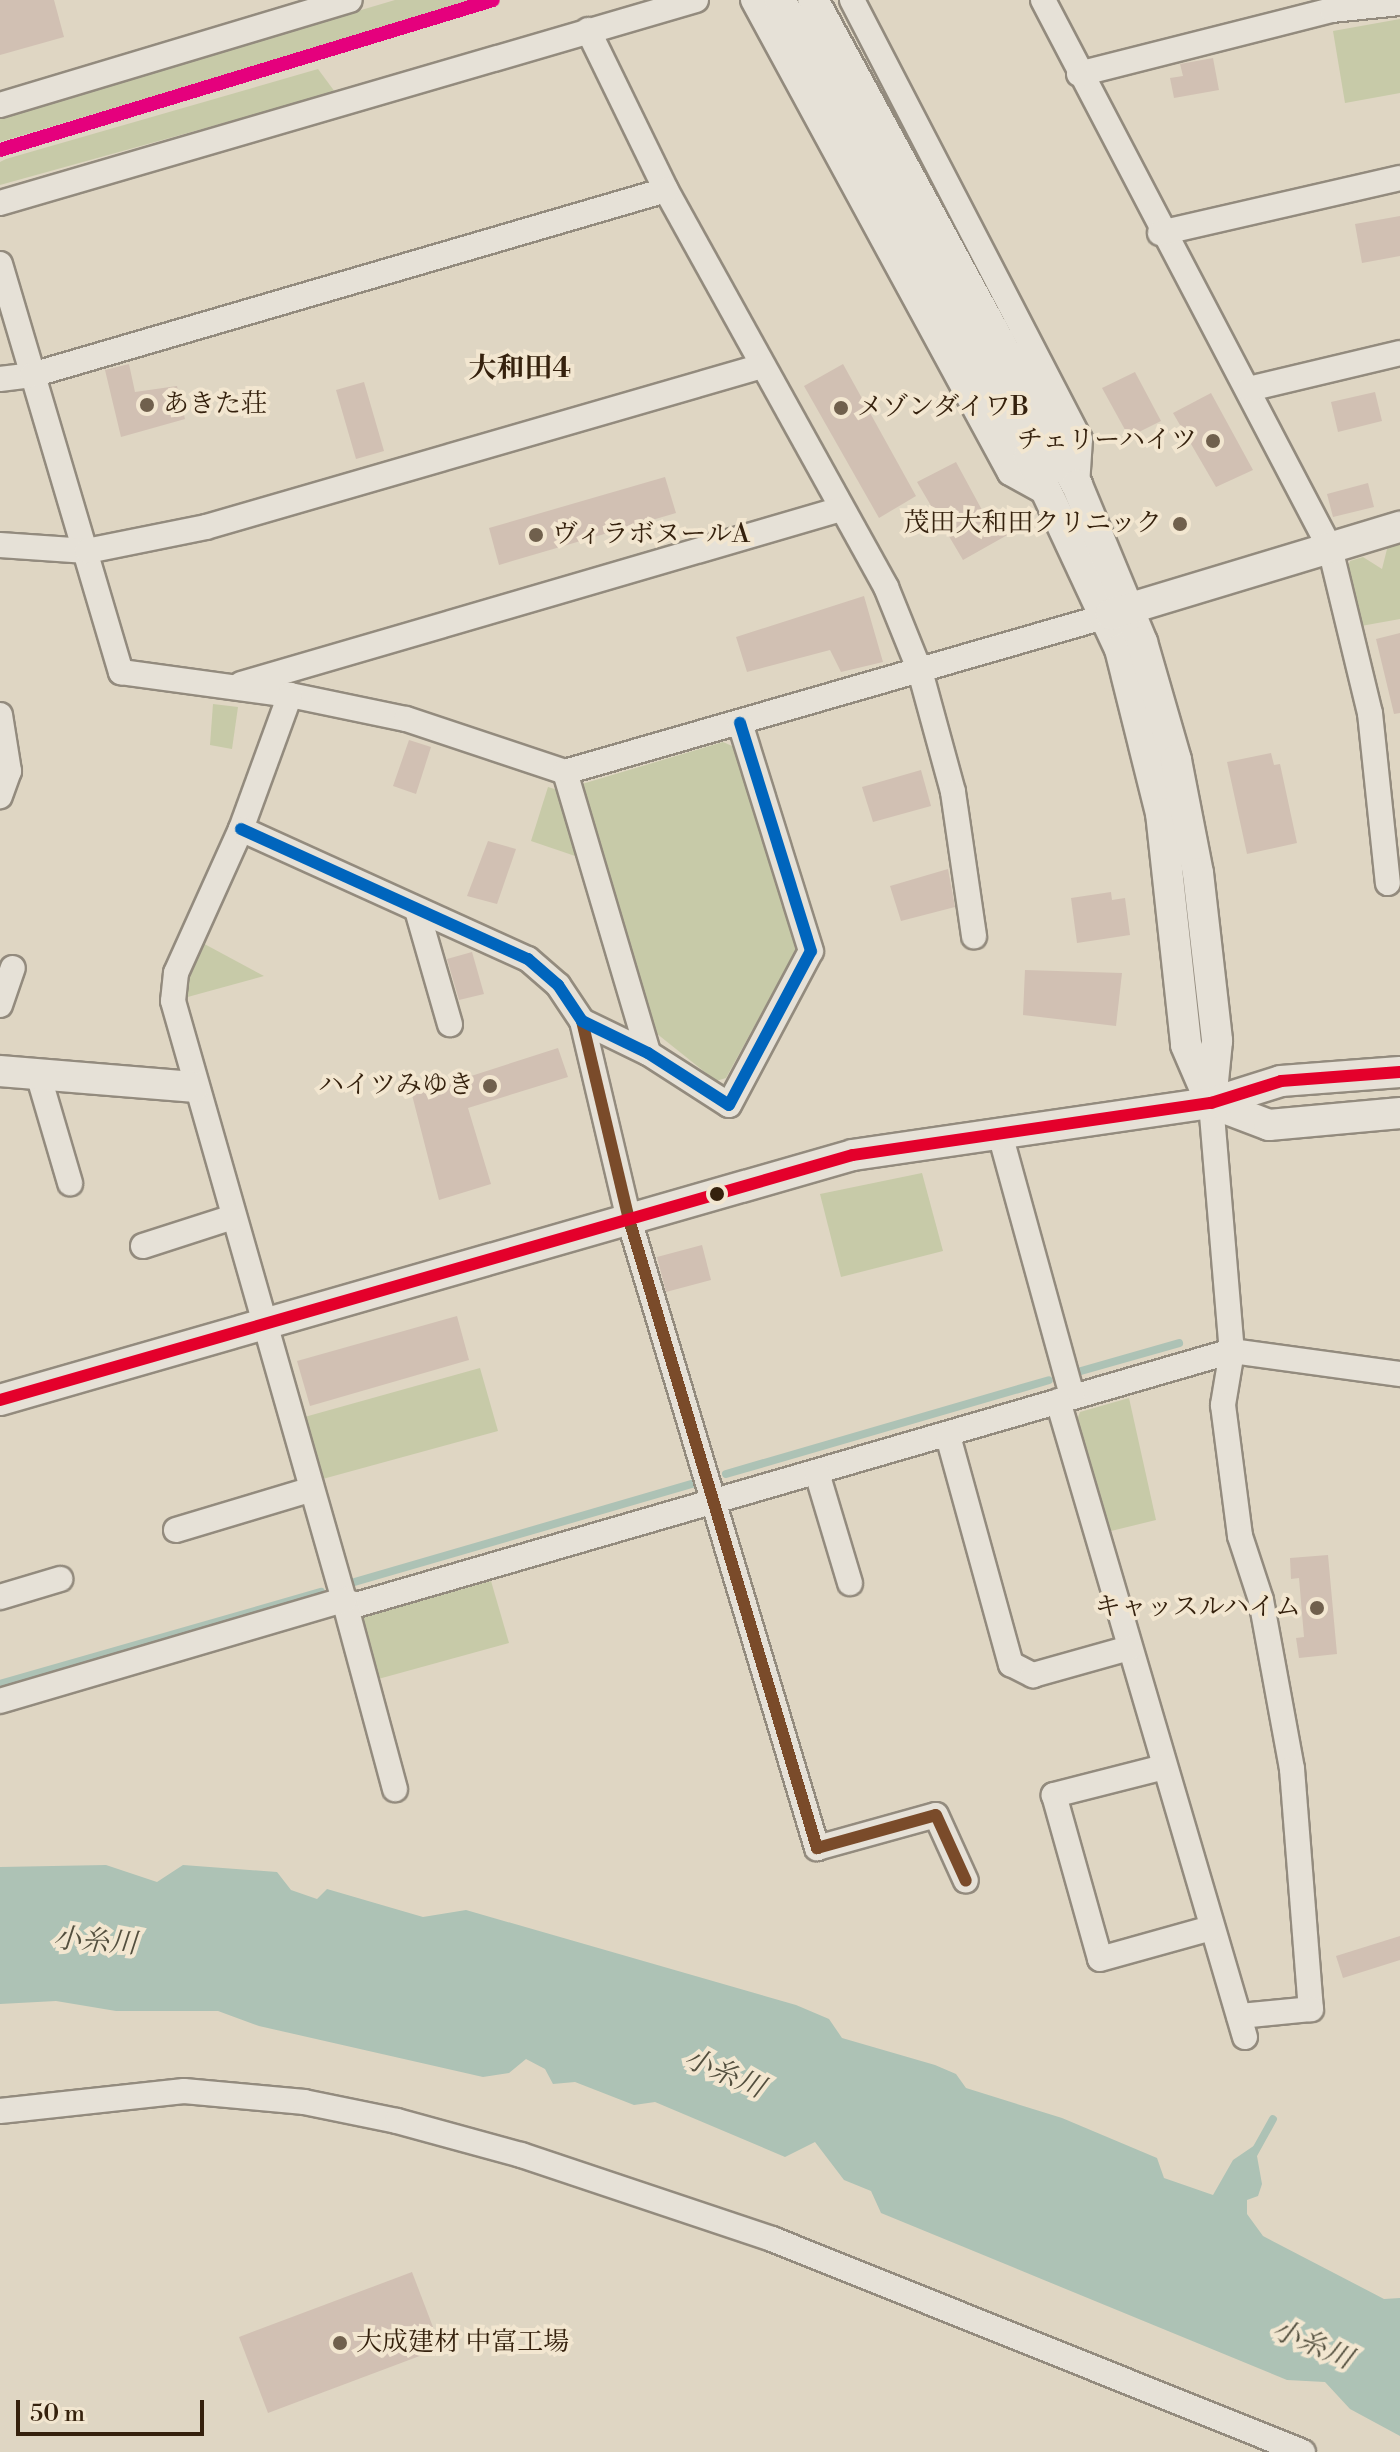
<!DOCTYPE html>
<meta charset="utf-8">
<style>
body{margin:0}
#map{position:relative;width:1400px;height:2452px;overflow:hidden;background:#dfd6c3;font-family:"Libre Bodoni","Noto Serif JP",serif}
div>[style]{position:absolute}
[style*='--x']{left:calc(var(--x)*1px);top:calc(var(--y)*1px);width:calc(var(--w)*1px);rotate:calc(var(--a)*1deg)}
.green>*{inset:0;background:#c7caa8}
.water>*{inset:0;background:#adc2b5}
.stream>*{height:8px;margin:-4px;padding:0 4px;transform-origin:4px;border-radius:4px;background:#adc2b5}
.building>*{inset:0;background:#d1c0b3}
.roads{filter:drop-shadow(2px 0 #938b7e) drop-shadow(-2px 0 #938b7e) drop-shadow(0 2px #938b7e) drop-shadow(0 -2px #938b7e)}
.minor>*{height:24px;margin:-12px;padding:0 12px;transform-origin:12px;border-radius:12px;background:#e6e1d7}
.tertiary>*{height:30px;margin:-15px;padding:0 15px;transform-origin:15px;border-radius:15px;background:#e6e1d7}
.bus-1>*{height:12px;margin:-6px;padding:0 6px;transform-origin:6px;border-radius:6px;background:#7a4b2a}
.bus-2>*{height:12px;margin:-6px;padding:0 6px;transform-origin:6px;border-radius:6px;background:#e4002b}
.bus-3>*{height:12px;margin:-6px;padding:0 6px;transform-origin:6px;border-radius:6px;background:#0065bd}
.rail-1>*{height:14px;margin:-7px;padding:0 7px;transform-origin:7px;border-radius:7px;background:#e5007d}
.dots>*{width:22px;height:22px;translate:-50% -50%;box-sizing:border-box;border:4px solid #f2e6d0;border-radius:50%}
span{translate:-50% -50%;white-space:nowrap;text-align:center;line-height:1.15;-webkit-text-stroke:8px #f2e6d0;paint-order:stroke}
.poi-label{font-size:26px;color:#35210d}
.left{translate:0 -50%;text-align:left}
.right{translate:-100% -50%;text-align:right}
.neighbourhood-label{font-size:28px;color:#35210d;font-weight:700}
.water-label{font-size:28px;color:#534f3e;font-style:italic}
.scale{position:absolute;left:16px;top:2400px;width:188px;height:36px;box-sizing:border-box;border:4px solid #35210d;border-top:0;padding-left:10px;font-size:24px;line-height:28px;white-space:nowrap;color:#35210d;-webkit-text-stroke:6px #f2e6d0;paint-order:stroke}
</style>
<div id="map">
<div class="green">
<div style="clip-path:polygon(395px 0,475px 0,0 142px,0 117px)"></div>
<div style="clip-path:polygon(1400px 19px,1400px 93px,1345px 103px,1333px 31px)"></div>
<div style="clip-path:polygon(318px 69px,335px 92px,0 185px,0 162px,6px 159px)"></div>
<div style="clip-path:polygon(1400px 536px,1400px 619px,1361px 626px,1346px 573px,1350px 561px,1363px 557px,1382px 569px,1387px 549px)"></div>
<div style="clip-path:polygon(213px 704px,238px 707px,232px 749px,210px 745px)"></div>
<div style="clip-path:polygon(723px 742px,739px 749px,798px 946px,726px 1078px,716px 1081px,656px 1033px,582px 784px)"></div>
<div style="clip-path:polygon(548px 787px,561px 791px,581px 858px,531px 841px)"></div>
<div style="clip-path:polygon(197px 940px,264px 976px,184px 998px,183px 976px)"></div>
<div style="clip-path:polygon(922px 1173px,943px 1251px,841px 1277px,820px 1194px)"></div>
<div style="clip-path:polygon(480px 1368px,498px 1431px,319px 1480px,301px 1418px)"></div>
<div style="clip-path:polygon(1129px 1398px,1156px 1520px,1107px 1532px,1077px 1420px,1080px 1412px)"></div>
<div style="clip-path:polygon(491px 1581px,509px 1643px,371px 1681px,357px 1619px)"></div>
</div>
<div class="water">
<div style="clip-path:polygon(106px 1865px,157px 1882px,183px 1865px,277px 1872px,291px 1890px,317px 1899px,327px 1889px,423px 1917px,466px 1910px,796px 2005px,829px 2019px,842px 2038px,935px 2065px,956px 2074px,966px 2088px,1062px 2118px,1157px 2158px,1164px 2178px,1213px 2195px,1233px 2160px,1255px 2145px,1262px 2184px,1258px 2196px,1247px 2200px,1247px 2214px,1263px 2236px,1384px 2299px,1400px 2298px,1400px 2436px,1350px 2409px,1325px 2382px,1287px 2380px,881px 2213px,871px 2191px,844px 2180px,815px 2142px,785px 2157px,655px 2102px,634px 2105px,575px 2082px,553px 2084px,545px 2069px,526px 2059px,509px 2073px,483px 2077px,259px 2026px,218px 2011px,116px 2011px,56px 2001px,0 2004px,0 1867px)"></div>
</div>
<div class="stream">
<div style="--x:1081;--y:1371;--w:102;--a:-15.9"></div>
<div style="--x:726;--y:1474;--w:336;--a:-16.2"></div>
<div style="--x:351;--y:1583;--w:355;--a:-16.2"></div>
<div style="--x:0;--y:1684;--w:334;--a:-16"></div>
<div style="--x:1253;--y:2155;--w:41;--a:-60.9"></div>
</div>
<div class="building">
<div style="clip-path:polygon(0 0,54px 0,64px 37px,0 55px)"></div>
<div style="clip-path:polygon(1213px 58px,1219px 90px,1174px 98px,1170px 78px,1183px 76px,1180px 64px)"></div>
<div style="clip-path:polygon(1400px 216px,1400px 256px,1362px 263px,1355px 224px)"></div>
<div style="clip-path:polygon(129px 364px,135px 392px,177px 386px,185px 419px,121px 437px,105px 370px)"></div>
<div style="clip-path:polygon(843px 364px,916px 496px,879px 518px,804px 386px)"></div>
<div style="clip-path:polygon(1135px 372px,1161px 421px,1129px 437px,1102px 388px)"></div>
<div style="clip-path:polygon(364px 382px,384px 451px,356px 459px,336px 390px)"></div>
<div style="clip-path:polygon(1375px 392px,1382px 421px,1338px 432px,1331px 402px)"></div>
<div style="clip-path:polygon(1211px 393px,1253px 470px,1216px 487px,1173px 413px)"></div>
<div style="clip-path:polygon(956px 462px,988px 521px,1027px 524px,963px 560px,917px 482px)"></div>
<div style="clip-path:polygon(665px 477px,676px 513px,499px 565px,489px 528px)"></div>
<div style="clip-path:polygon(1368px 483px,1374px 507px,1333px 517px,1327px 494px)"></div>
<div style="clip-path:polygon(864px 596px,883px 662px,841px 672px,830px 650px,747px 672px,736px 637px)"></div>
<div style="clip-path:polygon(1400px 633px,1400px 713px,1394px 714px,1376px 639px)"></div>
<div style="clip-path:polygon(409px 740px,431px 747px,416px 794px,393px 786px)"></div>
<div style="clip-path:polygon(1271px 753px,1274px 765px,1280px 764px,1297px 843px,1247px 854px,1227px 762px)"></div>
<div style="clip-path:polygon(921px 770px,931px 806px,873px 822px,862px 787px)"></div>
<div style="clip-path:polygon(488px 841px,516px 849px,497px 904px,467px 896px)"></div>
<div style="clip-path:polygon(948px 869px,955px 907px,901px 921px,890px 886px)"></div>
<div style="clip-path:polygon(1111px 892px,1112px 900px,1125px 898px,1130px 935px,1077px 943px,1071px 898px)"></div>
<div style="clip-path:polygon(472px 952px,484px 994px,459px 1000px,447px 959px)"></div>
<div style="clip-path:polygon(1025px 970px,1122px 973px,1116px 1026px,1023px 1015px)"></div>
<div style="clip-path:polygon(558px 1048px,568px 1077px,468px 1108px,491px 1184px,439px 1200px,412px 1095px)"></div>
<div style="clip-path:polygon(702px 1245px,711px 1280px,666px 1292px,657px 1257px)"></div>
<div style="clip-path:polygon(457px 1316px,469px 1360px,310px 1406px,297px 1361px)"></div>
<div style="clip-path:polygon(1328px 1555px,1337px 1654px,1299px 1658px,1296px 1638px,1304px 1637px,1299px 1578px,1291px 1579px,1290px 1558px)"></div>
<div style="clip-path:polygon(1400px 1936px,1400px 1960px,1343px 1978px,1336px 1956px)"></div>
<div style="clip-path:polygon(412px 2272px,441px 2348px,268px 2413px,239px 2337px)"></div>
</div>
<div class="roads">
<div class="minor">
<div style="--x:753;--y:0;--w:538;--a:61.48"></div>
<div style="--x:1010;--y:473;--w:43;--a:28.9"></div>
<div style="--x:852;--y:0;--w:495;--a:62.6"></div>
<div style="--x:1080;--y:439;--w:46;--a:93.7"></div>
<div style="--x:1043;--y:0;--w:619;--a:62.36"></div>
<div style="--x:1330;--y:548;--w:170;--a:76.4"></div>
<div style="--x:1370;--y:713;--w:171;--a:84"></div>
<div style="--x:588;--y:30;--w:178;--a:64"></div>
<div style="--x:666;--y:190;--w:454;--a:61"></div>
<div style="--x:886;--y:587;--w:91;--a:68"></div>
<div style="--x:920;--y:671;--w:125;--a:74.7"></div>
<div style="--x:953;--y:792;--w:146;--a:81.7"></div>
<div style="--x:1079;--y:74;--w:261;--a:-14.2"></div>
<div style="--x:1332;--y:10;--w:68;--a:-5.9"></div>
<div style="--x:0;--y:105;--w:365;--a:-16.7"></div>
<div style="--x:0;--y:203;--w:725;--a:-16.26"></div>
<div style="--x:1160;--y:233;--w:246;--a:-12.9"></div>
<div style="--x:0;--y:264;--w:426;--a:73.5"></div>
<div style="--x:121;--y:672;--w:171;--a:7.8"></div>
<div style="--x:290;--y:695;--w:118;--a:11.7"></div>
<div style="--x:406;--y:719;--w:168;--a:18.4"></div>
<div style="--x:565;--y:772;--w:564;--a:-16.06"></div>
<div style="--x:0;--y:379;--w:32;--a:-7"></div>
<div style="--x:32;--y:375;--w:660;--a:-16.27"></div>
<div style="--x:1249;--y:389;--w:155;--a:-13.4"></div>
<div style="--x:0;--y:545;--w:87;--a:3.9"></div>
<div style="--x:87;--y:551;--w:121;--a:-11.4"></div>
<div style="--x:206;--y:527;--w:579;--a:-16.15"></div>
<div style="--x:241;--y:684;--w:625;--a:-16.26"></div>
<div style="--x:290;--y:695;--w:143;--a:110.1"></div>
<div style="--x:241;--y:829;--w:158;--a:114.3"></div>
<div style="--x:176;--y:973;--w:28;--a:96"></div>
<div style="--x:173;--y:1001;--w:623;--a:74.07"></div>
<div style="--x:344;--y:1600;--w:13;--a:23"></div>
<div style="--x:356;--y:1605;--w:912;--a:-16.17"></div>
<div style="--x:1232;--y:1351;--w:170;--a:7.8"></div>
<div style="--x:0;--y:715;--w:57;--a:80.9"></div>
<div style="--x:9;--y:771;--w:27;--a:110"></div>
<div style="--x:565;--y:772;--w:293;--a:73.5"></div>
<div style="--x:241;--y:829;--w:315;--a:24.4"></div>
<div style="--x:528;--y:959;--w:40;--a:41"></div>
<div style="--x:558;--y:985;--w:43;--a:56.3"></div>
<div style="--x:582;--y:1021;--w:73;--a:25.9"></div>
<div style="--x:648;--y:1053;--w:96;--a:32.7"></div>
<div style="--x:729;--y:1105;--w:174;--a:-62"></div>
<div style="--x:811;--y:951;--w:239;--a:-107.3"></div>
<div style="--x:417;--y:910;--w:119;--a:73.9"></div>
<div style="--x:0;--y:1005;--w:39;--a:-71"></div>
<div style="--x:582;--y:1021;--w:200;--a:76.7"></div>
<div style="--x:628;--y:1216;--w:660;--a:73.35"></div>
<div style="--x:817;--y:1848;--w:123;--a:-15.5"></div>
<div style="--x:936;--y:1815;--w:72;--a:65.6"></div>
<div style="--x:38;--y:1074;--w:114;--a:73.6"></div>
<div style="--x:1211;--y:1103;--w:249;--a:85.2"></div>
<div style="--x:1232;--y:1351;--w:55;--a:99.5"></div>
<div style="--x:1223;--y:1405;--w:132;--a:82.6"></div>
<div style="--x:1240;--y:1536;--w:67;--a:71.8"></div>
<div style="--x:1261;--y:1600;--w:172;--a:79.6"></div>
<div style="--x:1292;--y:1769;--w:241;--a:85.5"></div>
<div style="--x:1311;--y:2009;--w:72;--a:174.4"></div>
<div style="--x:1000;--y:1134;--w:272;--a:74.6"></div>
<div style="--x:143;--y:1246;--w:95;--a:-17.9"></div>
<div style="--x:1058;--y:1401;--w:663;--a:73.62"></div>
<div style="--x:948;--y:1436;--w:237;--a:74.6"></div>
<div style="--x:1011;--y:1664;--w:25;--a:27"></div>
<div style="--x:1033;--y:1675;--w:100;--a:-15.7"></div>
<div style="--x:817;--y:1473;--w:115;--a:73.3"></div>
<div style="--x:176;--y:1530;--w:139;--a:-16.7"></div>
<div style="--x:0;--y:1597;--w:63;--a:-16.7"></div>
<div style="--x:344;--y:1600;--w:196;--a:74.9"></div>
<div style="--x:0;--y:1701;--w:359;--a:-16.4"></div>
<div style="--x:1164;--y:1767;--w:114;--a:165.7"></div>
<div style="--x:1054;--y:1795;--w:170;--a:74.3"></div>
<div style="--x:1100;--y:1959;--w:115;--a:-15.6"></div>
<div style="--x:0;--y:2111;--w:185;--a:-6.2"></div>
<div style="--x:184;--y:2091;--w:121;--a:5.2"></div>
<div style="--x:304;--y:2102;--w:95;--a:11.5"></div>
<div style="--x:397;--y:2121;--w:129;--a:15.3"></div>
<div style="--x:521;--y:2155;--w:265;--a:18.5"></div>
<div style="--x:772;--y:2239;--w:572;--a:21.86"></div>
</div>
<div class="tertiary">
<div style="--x:780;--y:0;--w:518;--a:61.26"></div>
<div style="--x:1029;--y:454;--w:215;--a:65"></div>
<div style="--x:1120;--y:649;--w:169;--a:76"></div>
<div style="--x:1161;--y:813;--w:233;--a:83.8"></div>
<div style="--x:1186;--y:1045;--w:63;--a:66.7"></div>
<div style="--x:1211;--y:1103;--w:62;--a:20.8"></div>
<div style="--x:1269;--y:1125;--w:132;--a:-5.2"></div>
<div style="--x:813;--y:0;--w:552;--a:61.44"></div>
<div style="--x:1077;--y:485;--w:170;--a:67.5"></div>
<div style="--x:1142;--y:642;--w:123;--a:73.9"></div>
<div style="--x:1176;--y:760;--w:115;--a:79"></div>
<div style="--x:1198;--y:873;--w:169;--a:83.5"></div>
<div style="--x:1217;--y:1041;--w:60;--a:95.7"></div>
<div style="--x:1111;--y:614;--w:302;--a:-16.8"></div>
<div style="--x:0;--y:1071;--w:194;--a:4.7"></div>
<div style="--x:0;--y:1400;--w:887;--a:-16.03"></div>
<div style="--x:853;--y:1155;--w:362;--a:-8.3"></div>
<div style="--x:1211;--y:1103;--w:73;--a:-17.4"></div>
<div style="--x:1281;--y:1081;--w:119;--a:-4.3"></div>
</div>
</div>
<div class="bus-1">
<div style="--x:582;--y:1021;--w:200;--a:76.7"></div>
<div style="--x:628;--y:1216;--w:660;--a:73.35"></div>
<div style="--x:817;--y:1848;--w:123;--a:-15.5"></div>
<div style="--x:936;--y:1815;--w:72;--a:65.6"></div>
</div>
<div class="bus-2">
<div style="--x:0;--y:1400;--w:887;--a:-16.03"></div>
<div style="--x:853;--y:1155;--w:362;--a:-8.3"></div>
<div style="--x:1211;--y:1103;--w:73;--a:-17.4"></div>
<div style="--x:1281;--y:1081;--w:119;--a:-4.3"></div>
</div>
<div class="bus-3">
<div style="--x:241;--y:829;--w:315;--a:24.4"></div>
<div style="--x:528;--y:959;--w:40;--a:41"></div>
<div style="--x:558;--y:985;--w:43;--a:56.3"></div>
<div style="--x:582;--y:1021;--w:73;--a:25.9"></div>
<div style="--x:648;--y:1053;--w:96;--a:32.7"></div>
<div style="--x:729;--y:1105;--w:174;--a:-62"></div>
<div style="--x:811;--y:951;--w:239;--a:-107.3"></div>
</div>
<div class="rail-1">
<div style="--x:0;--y:150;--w:515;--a:-16.92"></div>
</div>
<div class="dots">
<div style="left:147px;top:405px;background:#70604d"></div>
<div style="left:841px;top:408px;background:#70604d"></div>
<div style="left:1213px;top:441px;background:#70604d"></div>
<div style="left:1180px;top:524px;background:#70604d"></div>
<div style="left:536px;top:535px;background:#70604d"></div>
<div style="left:490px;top:1086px;background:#70604d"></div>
<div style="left:717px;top:1194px;background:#35210d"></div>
<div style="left:1317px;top:1608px;background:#70604d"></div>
<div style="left:340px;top:2343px;background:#70604d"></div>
</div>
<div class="poi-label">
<span class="left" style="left:163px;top:405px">あきた荘</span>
<span class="left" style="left:857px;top:408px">メゾンダイワB</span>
<span class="right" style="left:1197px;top:441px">チェリーハイツ</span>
<span class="right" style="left:1162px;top:524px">茂田大和田クリニック</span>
<span class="left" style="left:552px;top:535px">ヴィラボヌールA</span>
<span class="right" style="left:474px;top:1086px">ハイツみゆき</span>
<span class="right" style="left:1301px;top:1608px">キャッスルハイム</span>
<span class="left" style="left:356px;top:2343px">大成建材 中富工場</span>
</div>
<div class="neighbourhood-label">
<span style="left:520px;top:369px">大和田4</span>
</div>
<div class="water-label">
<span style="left:95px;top:1942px;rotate:4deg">小糸川</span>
<span style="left:724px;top:2074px;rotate:23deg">小糸川</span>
<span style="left:1312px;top:2345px;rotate:23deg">小糸川</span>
</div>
<div class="scale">50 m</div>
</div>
